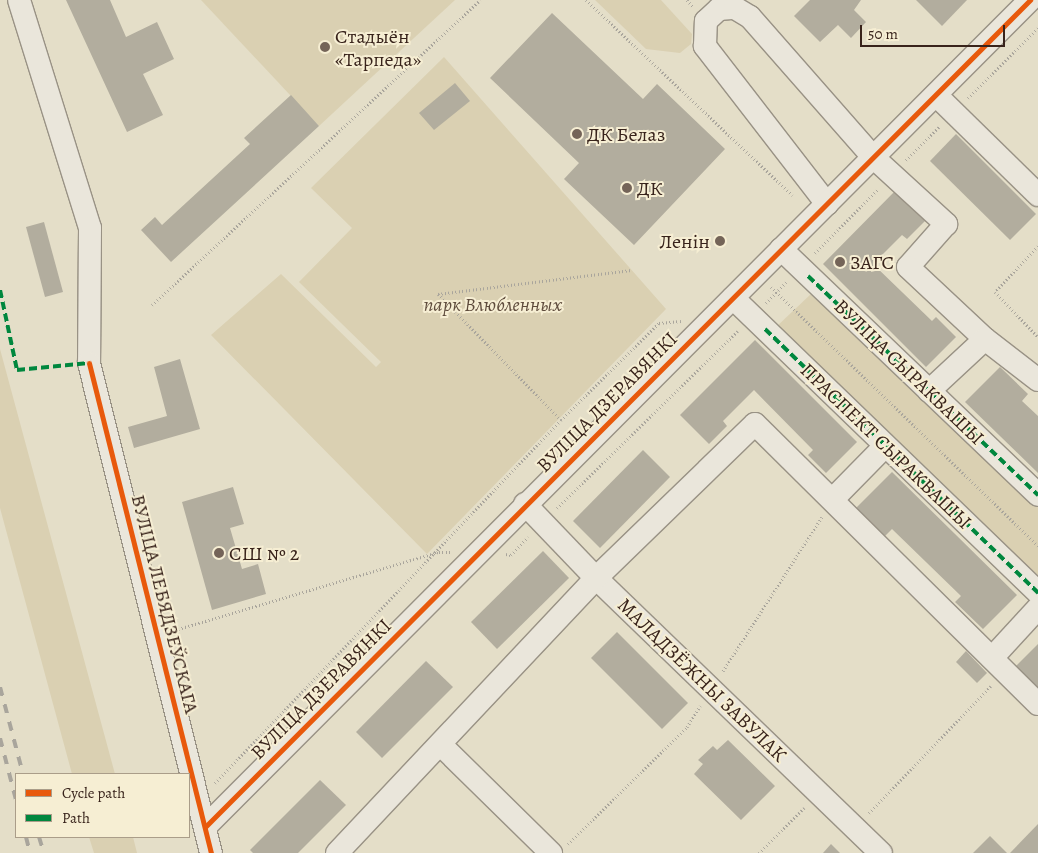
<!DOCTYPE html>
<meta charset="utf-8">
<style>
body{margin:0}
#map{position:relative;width:1038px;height:853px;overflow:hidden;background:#e4dec8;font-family:Alegreya,serif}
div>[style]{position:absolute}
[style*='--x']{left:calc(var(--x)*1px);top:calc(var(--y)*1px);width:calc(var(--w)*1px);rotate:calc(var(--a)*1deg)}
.green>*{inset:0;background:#dad0b2}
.building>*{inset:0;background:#b2ad9e}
.path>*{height:3px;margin-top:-1.5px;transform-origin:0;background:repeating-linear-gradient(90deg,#a9a59c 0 1px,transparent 0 3.5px)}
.roads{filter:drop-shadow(1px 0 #999285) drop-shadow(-1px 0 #999285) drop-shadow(0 1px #999285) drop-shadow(0 -1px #999285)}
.minor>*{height:22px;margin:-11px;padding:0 11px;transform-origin:11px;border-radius:11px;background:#eae6db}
.rail>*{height:4px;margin-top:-2px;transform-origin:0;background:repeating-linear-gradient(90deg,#a9a59c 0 9px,transparent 0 18px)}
.quiet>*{height:4px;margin-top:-2px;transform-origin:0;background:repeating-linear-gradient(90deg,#00873e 0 8px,transparent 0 12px)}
.cycleway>*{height:5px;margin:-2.5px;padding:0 2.5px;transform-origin:2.5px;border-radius:2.5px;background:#e8590c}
.dots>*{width:14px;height:14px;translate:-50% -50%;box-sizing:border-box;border:2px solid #f6eed3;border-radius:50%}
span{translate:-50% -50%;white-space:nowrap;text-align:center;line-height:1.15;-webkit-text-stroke:4px #f6eed3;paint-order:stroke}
.poi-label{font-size:20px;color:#38231b}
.left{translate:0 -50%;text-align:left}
.right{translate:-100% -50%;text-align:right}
.park-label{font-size:20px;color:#5e4b3c;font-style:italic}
.street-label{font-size:20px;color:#38231b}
.legend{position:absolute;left:15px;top:773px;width:175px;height:65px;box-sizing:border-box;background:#f6eed3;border:1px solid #aa9d89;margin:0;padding:6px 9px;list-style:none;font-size:15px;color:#38231b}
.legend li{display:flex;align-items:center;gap:10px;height:25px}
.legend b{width:25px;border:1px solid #aa9d89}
.scale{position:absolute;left:860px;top:25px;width:145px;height:22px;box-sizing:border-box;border:2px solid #38231b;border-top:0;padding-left:6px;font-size:15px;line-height:18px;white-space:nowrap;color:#38231b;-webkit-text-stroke:4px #f6eed3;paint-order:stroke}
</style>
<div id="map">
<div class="green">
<div style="clip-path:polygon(201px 0,455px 0,319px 126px)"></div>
<div style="clip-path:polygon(595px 0,661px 0,692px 34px,691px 44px,680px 53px,646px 49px)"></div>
<div style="clip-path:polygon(444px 57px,666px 309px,427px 554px,211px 335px,281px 274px,376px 367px,381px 362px,299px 282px,352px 228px,311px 188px)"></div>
<div style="clip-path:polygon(811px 294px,1038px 503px,1038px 584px,775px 328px)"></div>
<div style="clip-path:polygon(0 349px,99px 715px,115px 774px,72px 774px,0 508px)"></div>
<div style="clip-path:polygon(89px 837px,133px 837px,137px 853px,94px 853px)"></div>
</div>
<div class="building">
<div style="clip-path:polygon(66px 0,110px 0,126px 37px,157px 22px,174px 59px,143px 74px,163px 115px,127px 132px)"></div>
<div style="clip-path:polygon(810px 0,861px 0,854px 10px,866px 22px,851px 38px,838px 25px,820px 42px,794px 16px)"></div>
<div style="clip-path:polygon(916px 0,967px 0,942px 26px)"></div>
<div style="clip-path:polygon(552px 13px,643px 99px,657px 84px,725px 149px,634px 245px,564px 179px,579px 163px,490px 78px)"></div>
<div style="clip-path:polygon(455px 83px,470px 101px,434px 130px,419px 113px)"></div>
<div style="clip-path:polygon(291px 95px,319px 126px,171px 262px,141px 230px,155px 217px,162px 225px,250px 144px,244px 138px)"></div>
<div style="clip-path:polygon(956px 134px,1036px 214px,1010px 240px,930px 161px)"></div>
<div style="clip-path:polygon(897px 189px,927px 219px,907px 239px,902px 235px,873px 264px,932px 321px,936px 317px,956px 337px,926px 367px,823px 264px)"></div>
<div style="clip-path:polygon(44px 222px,63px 292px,45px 297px,26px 227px)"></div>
<div style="clip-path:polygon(755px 340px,857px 442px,826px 473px,808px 455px,813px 450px,754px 390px,723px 421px,727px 426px,709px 444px,680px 415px)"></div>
<div style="clip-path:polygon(180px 359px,200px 429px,134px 448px,128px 427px,167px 416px,154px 367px)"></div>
<div style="clip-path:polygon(1000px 367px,1028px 394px,1022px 401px,1038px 416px,1038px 473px,965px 402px)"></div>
<div style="clip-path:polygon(643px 450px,670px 477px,600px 548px,573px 521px)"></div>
<div style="clip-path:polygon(892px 472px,1017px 595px,983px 629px,955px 602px,961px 596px,892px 529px,885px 536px,856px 508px)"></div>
<div style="clip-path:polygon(233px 487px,244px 524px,230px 528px,242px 569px,258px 564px,266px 594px,212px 610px,182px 502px)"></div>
<div style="clip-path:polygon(543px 551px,569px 578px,497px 649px,471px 622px)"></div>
<div style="clip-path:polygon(617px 632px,688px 703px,662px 729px,591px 658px)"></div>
<div style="clip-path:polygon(1038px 644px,1038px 688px,1016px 666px)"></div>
<div style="clip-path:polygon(966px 651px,987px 673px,977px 683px,956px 662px)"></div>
<div style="clip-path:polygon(426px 661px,453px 687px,382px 758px,356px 732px)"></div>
<div style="clip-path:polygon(728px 740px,775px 786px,741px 820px,694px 774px,703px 764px,698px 760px,713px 746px,717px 750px)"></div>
<div style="clip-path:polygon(320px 780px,346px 805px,298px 853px,253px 853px,250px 850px)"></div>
<div style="clip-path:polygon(1038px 824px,1038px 853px,1010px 853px)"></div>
<div style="clip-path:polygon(990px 836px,1007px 853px,973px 853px)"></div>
<div style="clip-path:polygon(831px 844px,840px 853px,823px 853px)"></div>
</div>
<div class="path">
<div style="--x:586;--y:0;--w:284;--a:43.4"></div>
<div style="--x:687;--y:0;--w:9;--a:49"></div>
<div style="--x:968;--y:98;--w:99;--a:-45"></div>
<div style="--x:906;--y:160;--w:48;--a:-45"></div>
<div style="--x:1038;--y:246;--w:63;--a:133.1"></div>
<div style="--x:995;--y:292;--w:62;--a:46.3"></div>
<div style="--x:815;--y:253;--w:91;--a:-45.4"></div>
<div style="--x:771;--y:287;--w:372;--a:44.1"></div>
<div style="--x:766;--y:303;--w:29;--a:-46"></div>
<div style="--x:152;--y:305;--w:448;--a:-42.9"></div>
<div style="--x:561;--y:420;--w:176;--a:-134.3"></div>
<div style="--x:438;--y:294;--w:195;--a:-7.1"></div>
<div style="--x:557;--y:508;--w:253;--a:-44.4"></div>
<div style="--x:506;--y:554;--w:5;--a:11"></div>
<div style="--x:511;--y:555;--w:25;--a:-47"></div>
<div style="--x:175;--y:630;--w:275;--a:-16.5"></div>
<div style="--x:439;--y:552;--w:11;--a:0"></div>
<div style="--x:723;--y:671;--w:183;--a:-57.3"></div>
<div style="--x:215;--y:783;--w:501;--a:-46.37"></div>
<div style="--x:561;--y:420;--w:138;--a:-44.7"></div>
<div style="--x:659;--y:323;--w:22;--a:-5"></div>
<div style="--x:869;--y:813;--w:176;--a:-46.2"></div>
<div style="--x:568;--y:844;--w:167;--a:-44.5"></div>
<div style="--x:687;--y:727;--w:25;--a:-58"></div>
<div style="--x:759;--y:853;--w:64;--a:-45"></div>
</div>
<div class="roads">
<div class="minor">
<div style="--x:19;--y:0;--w:239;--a:72.7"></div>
<div style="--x:90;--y:228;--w:135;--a:90.4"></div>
<div style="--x:89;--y:363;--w:505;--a:76.02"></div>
<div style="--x:936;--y:95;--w:143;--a:44.4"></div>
<div style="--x:827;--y:204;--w:200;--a:-127.7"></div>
<div style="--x:705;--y:46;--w:25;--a:-88"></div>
<div style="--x:706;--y:21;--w:18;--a:-43"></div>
<div style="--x:719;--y:9;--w:16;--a:-4"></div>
<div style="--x:735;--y:8;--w:17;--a:31"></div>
<div style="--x:750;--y:17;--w:188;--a:48.7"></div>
<div style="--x:874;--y:158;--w:98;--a:42.5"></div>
<div style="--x:946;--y:224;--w:57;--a:131.5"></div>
<div style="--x:908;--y:267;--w:105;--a:43.1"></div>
<div style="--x:985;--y:339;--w:67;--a:37.7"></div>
<div style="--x:781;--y:249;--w:356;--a:43.7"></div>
<div style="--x:733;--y:298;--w:424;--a:44"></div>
<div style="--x:929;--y:391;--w:76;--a:-42.9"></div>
<div style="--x:833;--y:499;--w:74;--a:-45.5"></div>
<div style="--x:525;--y:504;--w:103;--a:46.2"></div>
<div style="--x:596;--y:578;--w:396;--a:44"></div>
<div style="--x:992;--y:658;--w:68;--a:-47.4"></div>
<div style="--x:442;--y:746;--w:153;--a:44.5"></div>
<div style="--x:206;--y:826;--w:1167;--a:-45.07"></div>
<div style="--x:337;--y:853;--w:378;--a:-46.7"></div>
<div style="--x:596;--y:578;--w:221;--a:-44.1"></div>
<div style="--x:755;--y:424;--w:398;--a:44.7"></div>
</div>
</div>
<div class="rail">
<div style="--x:0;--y:687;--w:90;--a:75.2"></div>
<div style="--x:0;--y:738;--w:64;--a:75.5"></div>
<div style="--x:26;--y:837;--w:16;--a:76"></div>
<div style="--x:39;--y:837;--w:17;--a:73"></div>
</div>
<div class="quiet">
<div style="--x:808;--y:276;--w:318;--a:43.6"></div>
<div style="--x:0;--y:290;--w:82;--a:78"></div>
<div style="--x:17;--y:370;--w:72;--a:-5.6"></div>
<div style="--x:765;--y:329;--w:380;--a:44"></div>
</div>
<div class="cycleway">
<div style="--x:89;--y:363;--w:505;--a:76.02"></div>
<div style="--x:206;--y:826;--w:1167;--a:-45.07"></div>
</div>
<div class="dots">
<div style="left:325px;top:47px;background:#746458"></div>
<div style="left:577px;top:134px;background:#746458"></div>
<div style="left:627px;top:188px;background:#746458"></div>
<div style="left:720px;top:241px;background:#746458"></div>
<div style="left:840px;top:262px;background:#746458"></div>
<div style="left:219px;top:553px;background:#746458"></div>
</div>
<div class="poi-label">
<span class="left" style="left:335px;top:48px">Стадыён<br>«Тарпеда»</span>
<span class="left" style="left:587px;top:134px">ДК Белаз</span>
<span class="left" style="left:637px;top:188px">ДК</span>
<span class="right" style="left:710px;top:241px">Ленін</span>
<span class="left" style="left:850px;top:262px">ЗАГС</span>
<span class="left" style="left:229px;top:553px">СШ № 2</span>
</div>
<div class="park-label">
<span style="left:493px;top:304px">парк Влюбленных</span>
</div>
<div class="street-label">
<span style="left:909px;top:372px;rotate:44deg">ВУЛІЦА СЫРАКВАШЫ</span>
<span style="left:607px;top:402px;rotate:-45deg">ВУЛІЦА ДЗЕРАВЯНКІ</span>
<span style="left:886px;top:446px;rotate:44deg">ПРАСПЕКТ СЫРАКВАШЫ</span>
<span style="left:165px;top:604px;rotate:76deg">ВУЛІЦА ЛЕБЯДЗЕЎСКАГА</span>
<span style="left:702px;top:680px;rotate:44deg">МАЛАДЗЁЖНЫ ЗАВУЛАК</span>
<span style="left:321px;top:689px;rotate:-45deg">ВУЛІЦА ДЗЕРАВЯНКІ</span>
</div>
<ul class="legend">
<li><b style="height:6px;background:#e8590c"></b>Cycle path</li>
<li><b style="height:6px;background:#00873e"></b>Path</li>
</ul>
<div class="scale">50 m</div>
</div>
